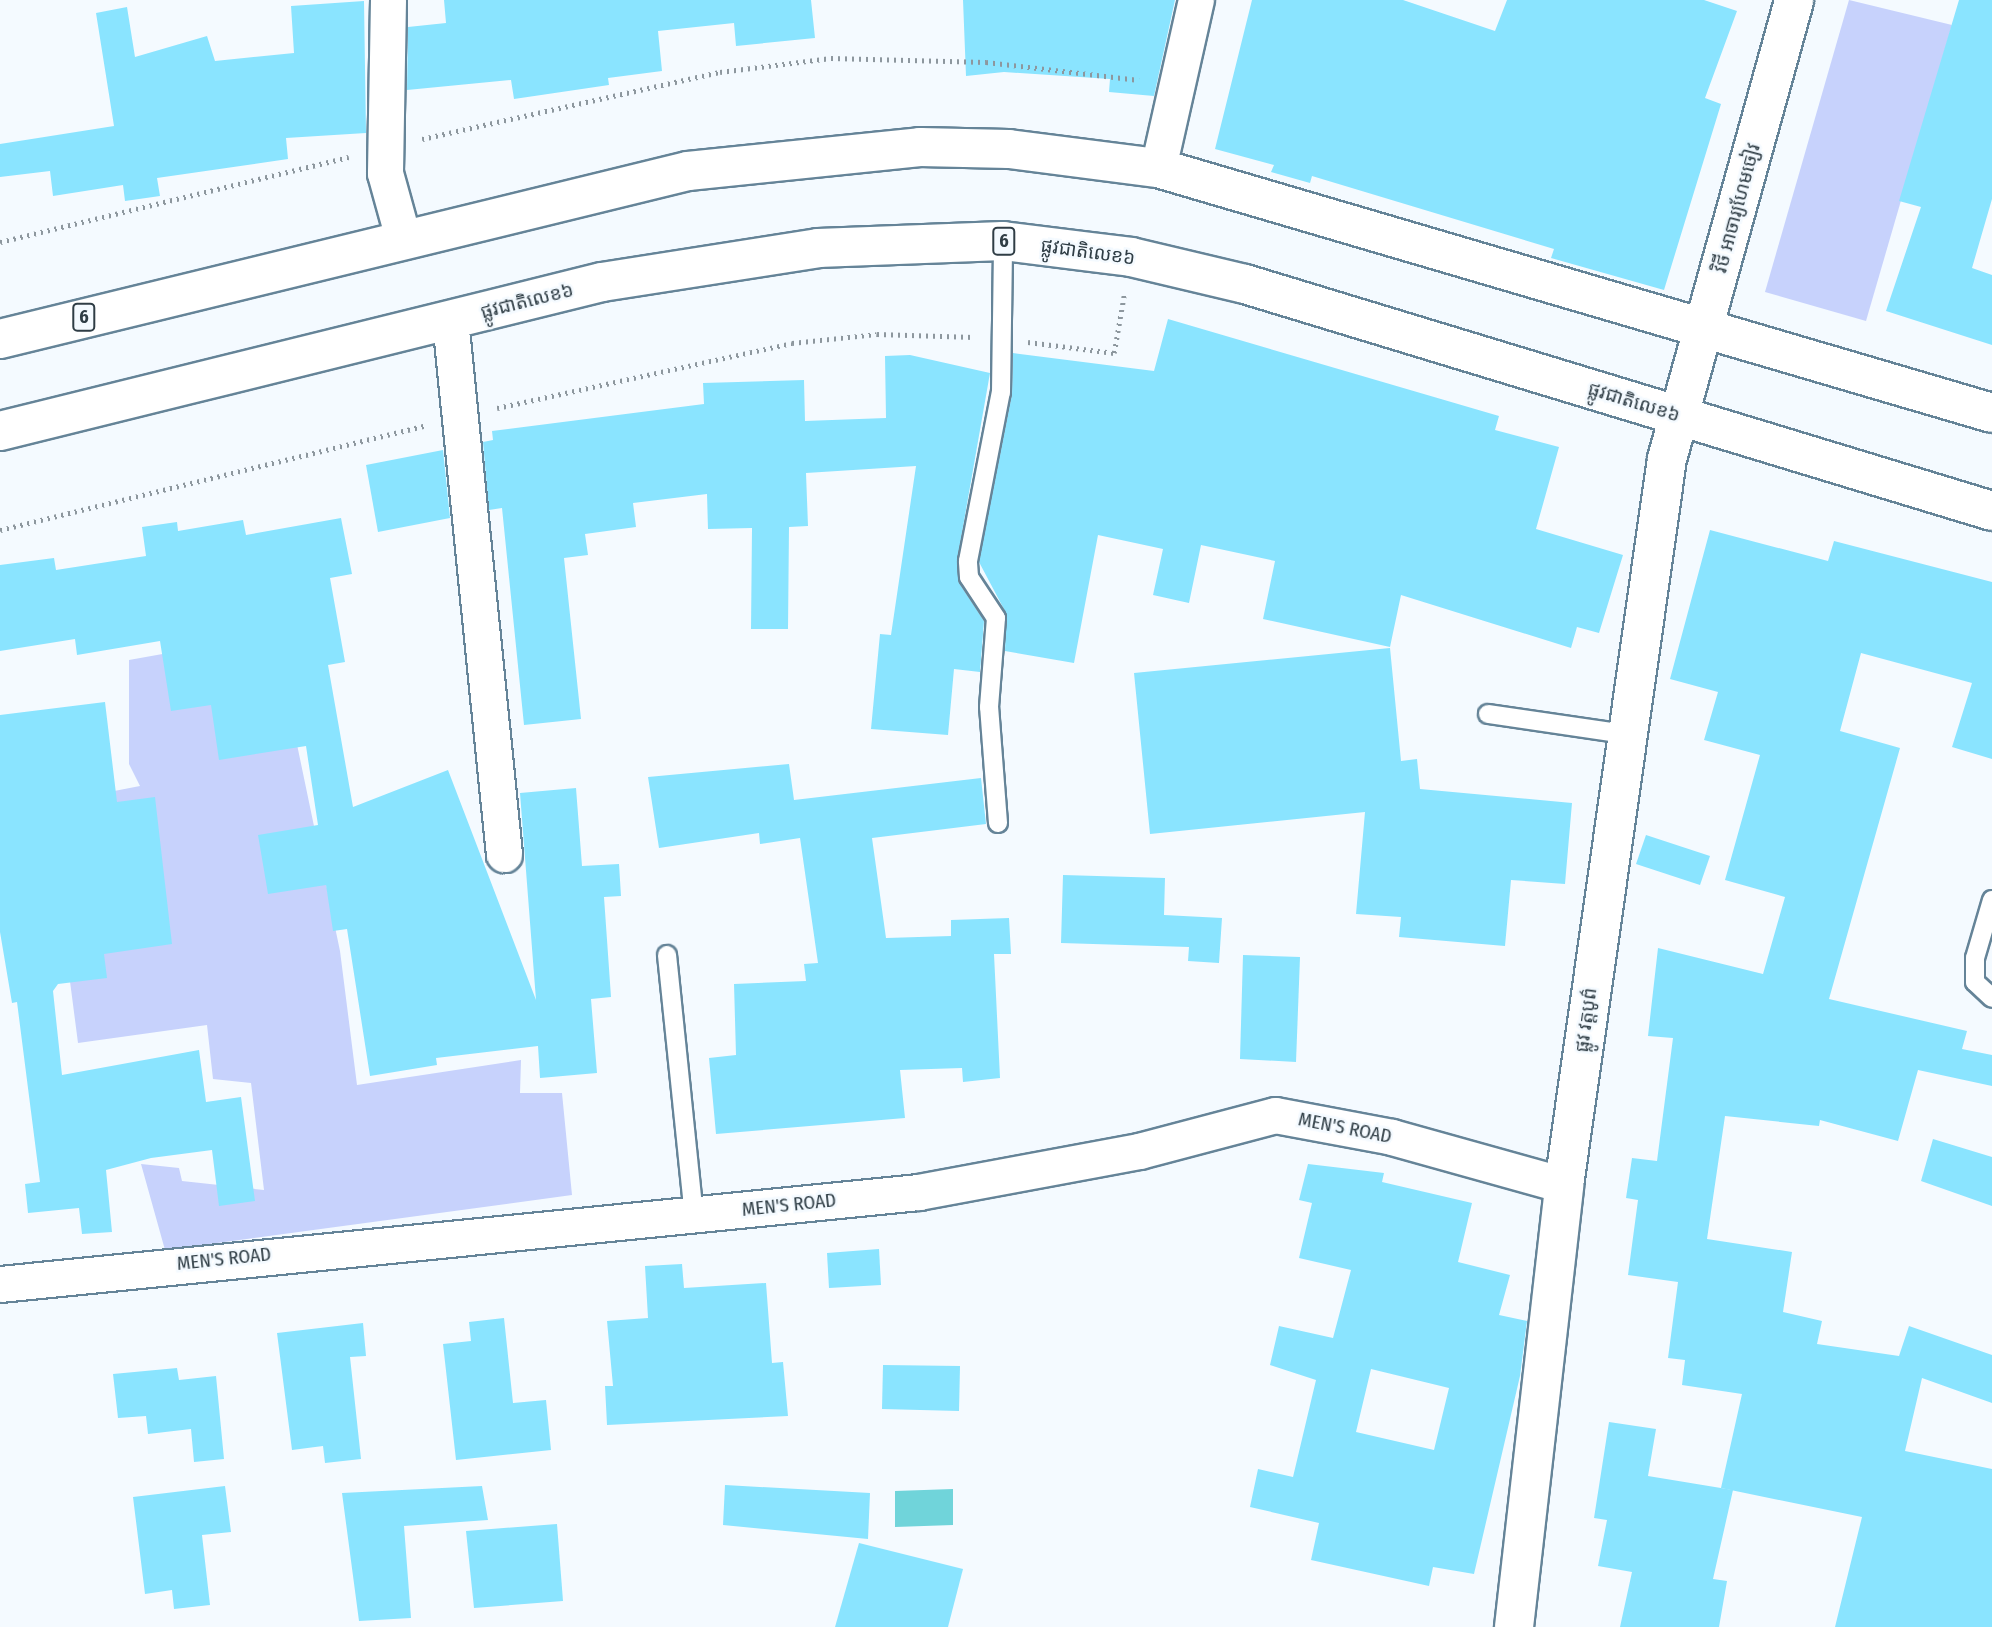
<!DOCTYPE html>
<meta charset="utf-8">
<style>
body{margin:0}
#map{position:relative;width:1992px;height:1627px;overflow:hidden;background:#f4faff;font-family:"Fira Sans Condensed","Noto Sans Khmer",sans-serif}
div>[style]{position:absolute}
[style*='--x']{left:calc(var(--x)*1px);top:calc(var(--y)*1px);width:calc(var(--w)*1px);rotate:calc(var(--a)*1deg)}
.green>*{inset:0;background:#c7d2fc}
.water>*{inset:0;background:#70d4da}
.building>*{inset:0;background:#8ae4ff}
.path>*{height:4.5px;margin-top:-2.25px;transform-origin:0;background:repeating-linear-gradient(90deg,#8d979e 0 2px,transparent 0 7px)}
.roads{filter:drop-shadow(2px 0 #658498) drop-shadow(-2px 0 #658498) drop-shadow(0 2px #658498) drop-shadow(0 -2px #658498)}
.service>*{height:18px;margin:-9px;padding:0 9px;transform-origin:9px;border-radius:9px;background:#fff}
.minor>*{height:35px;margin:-17.5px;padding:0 17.5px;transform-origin:17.5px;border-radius:17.5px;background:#fff}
.tertiary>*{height:38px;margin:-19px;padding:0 19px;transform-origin:19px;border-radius:19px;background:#fff}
.primary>*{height:38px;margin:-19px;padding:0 19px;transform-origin:19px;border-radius:19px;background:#fff}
span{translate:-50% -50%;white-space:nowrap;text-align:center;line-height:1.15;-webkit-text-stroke:5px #f4faff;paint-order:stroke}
.shield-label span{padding:2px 5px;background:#f4faff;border:2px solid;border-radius:5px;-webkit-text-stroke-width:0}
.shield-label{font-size:18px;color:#2f3d45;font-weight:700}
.street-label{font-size:19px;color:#2f3d45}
</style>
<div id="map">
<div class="green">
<div style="clip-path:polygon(1849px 0,1952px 25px,1866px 321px,1765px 292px)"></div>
<div style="clip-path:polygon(274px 634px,340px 951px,357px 1085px,521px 1060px,520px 1093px,562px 1093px,572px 1195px,165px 1250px,141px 1164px,179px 1168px,182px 1181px,264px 1190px,251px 1083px,213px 1079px,207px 1025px,78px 1043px,47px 804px,140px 786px,129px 764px,129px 660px)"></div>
</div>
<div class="water">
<div style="clip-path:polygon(953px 1489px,953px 1525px,895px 1527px,895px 1491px)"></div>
</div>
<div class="building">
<div style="clip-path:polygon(444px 0,811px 0,815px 38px,736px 46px,734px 23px,658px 31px,662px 71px,608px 78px,609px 85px,514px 99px,511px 80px,407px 90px,408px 27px,446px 23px)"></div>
<div style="clip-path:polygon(963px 0,1175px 0,1154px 96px,1109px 92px,1110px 79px,1004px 72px,966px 76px)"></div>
<div style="clip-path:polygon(1252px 0,1403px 0,1495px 31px,1507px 0,1704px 0,1737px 11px,1705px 98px,1721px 104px,1664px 290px,1551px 258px,1554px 249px,1312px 176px,1310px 183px,1271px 172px,1274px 165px,1215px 149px)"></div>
<div style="clip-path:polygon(1959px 0,1992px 0,1992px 199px,1972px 268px,1992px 275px,1992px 345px,1886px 311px,1921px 207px,1899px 201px)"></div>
<div style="clip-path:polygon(364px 1px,366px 133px,286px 138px,288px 159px,157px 178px,160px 196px,125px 201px,123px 185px,53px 196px,50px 171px,0 177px,0 144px,114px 126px,96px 13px,127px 7px,135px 57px,207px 36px,215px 61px,294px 53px,291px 6px)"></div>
<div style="clip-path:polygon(1168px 319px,1499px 416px,1495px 430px,1559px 447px,1536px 529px,1623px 555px,1599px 633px,1577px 627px,1571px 648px,1401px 595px,1390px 647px,1263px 619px,1275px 561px,1201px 545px,1189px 603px,1153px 595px,1163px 549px,1098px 535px,1074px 663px,1005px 651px,1006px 613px,979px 562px,1012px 394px,1013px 353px,1154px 371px)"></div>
<div style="clip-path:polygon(910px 355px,990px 373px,957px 561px,959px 583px,984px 621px,980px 672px,954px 669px,948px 735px,871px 729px,880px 634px,891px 635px,916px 466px,806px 473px,808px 526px,789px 527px,788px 629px,751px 629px,752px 528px,708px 529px,707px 494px,633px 503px,636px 527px,585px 534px,588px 555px,564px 558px,581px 719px,524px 725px,502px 508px,489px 510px,483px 442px,493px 440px,492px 431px,704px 404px,703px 383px,804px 380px,805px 421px,886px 418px,885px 356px)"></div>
<div style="clip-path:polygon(443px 450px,450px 518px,378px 532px,366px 465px)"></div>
<div style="clip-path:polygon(341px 518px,352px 574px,330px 578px,345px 662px,328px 665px,353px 807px,448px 770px,536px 1000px,520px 793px,576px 788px,582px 866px,619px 864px,621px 896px,604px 897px,611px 997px,591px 999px,597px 1073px,540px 1078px,538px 1046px,436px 1058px,437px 1065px,370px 1076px,347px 929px,333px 931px,326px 885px,268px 894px,258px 835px,318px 825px,306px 746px,219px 760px,211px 705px,171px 711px,160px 641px,77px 655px,75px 639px,0 651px,0 565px,54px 558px,56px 570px,146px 556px,142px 527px,177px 522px,178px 531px,243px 520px,246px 535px)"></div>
<div style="clip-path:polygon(1710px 530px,1828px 561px,1834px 541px,1992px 582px,1992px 759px,1952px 747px,1972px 683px,1861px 653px,1840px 731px,1900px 748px,1829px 999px,1967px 1031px,1962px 1049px,1992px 1055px,1992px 1086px,1918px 1070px,1898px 1141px,1820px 1120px,1819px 1126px,1725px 1116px,1707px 1239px,1792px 1252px,1783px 1312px,1822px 1321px,1817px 1344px,1899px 1356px,1909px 1326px,1992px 1355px,1992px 1403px,1922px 1378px,1905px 1451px,1992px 1469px,1992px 1627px,1835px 1627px,1862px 1517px,1721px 1488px,1742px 1394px,1682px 1385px,1685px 1360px,1668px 1358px,1678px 1282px,1628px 1275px,1638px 1200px,1626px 1198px,1632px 1158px,1657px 1161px,1673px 1038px,1648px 1036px,1658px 948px,1763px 974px,1785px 897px,1725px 880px,1760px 755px,1704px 740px,1718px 692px,1670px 679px)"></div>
<div style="clip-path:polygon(1390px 648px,1401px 761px,1417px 759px,1420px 789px,1572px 803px,1565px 884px,1511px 880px,1505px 946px,1399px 937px,1401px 917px,1356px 914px,1365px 812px,1150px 834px,1134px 673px)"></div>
<div style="clip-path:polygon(105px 702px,117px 802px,155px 797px,172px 944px,104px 954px,107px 978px,58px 984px,53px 991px,62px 1075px,199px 1050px,206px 1102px,241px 1097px,255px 1201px,219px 1206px,212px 1150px,151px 1158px,106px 1170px,112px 1232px,82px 1234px,79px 1208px,28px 1213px,25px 1184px,40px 1182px,17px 1002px,12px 1003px,0 932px,0 715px)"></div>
<div style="clip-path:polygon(789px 764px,794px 800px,981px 778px,986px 824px,872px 838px,886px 938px,951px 936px,951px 920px,1009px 918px,1011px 954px,994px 954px,1000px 1078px,963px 1082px,962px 1068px,900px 1070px,905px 1118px,716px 1134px,709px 1058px,736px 1055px,734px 984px,806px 981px,804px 964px,818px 963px,800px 838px,760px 844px,759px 833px,659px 848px,648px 777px)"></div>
<div style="clip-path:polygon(1646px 835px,1710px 856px,1700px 885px,1636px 864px)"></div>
<div style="clip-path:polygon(1063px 875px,1165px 878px,1164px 915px,1222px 918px,1219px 963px,1188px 961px,1189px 947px,1061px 943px)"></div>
<div style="clip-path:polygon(1243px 955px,1300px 957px,1296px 1062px,1240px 1059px)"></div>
<div style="clip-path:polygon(1933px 1139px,1992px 1157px,1992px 1206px,1921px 1181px)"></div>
<div style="clip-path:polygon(evenodd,1308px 1164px,1384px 1173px,1382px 1182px,1472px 1203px,1458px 1262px,1510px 1275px,1499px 1315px,1527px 1321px,1520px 1376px,1474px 1574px,1433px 1567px,1429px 1586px,1311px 1560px,1319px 1523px,1250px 1507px,1258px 1469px,1293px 1477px,1316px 1380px,1270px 1365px,1279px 1326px,1333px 1338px,1351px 1270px,1299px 1258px,1312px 1203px,1299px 1200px,1308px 1164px,1371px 1369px,1449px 1388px,1434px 1450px,1356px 1432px,1371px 1369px)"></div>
<div style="clip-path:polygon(879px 1249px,881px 1285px,829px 1288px,827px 1253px)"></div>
<div style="clip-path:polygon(682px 1264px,684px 1288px,766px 1283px,772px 1363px,783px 1362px,788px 1416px,607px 1425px,605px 1386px,613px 1386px,607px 1321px,648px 1318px,645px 1266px)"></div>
<div style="clip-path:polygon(504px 1318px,513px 1403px,546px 1400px,551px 1450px,456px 1460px,443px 1344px,471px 1341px,469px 1322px)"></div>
<div style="clip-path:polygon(363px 1323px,366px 1356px,350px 1357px,361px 1459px,325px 1463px,323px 1446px,292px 1450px,277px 1333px)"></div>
<div style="clip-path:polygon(883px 1365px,960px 1366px,959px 1411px,882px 1409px)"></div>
<div style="clip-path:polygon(177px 1368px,179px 1380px,216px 1376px,224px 1459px,194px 1462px,191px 1429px,148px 1434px,146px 1416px,118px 1418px,113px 1374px)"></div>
<div style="clip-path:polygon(1609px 1422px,1656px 1429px,1648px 1476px,1733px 1490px,1713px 1579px,1727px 1581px,1719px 1627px,1620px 1627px,1632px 1572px,1598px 1566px,1607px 1520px,1594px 1518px)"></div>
<div style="clip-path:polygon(725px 1485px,870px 1493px,868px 1539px,723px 1525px)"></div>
<div style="clip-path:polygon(225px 1486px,231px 1532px,202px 1535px,210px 1605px,174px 1609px,172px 1590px,145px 1594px,133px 1497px)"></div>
<div style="clip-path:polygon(482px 1486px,488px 1520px,404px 1526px,411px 1618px,359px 1621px,342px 1493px)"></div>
<div style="clip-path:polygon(557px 1524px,563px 1601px,474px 1608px,466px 1531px)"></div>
<div style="clip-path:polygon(859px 1543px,963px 1569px,948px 1627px,835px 1627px)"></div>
</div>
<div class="path">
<div style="--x:422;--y:139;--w:305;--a:-12.7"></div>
<div style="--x:720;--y:72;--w:112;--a:-7.2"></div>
<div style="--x:831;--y:58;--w:155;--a:1.5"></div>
<div style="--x:986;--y:62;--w:154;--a:6.7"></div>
<div style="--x:0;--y:242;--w:359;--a:-13.7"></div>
<div style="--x:1028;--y:342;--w:87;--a:7.3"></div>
<div style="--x:1114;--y:353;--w:59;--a:-80.2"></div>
<div style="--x:497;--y:408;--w:302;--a:-12.4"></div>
<div style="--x:792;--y:343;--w:85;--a:-6"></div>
<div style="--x:877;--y:334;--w:97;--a:1.8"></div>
<div style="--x:0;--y:530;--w:437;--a:-13.8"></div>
</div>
<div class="roads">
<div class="service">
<div style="--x:1488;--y:714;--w:138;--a:8.3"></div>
<div style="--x:998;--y:823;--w:116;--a:-94.4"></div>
<div style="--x:989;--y:707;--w:89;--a:-85.5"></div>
<div style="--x:996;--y:618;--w:49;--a:-123.4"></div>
<div style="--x:969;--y:577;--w:16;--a:-94"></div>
<div style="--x:968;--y:561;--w:172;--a:-79"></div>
<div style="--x:1001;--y:392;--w:151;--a:-89.2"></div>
<div style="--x:1992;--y:900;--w:60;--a:106.3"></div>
<div style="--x:1975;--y:958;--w:24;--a:90"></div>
<div style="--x:1975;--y:982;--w:23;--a:43"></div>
<div style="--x:667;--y:955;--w:262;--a:84.1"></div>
</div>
<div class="minor">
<div style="--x:388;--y:0;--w:173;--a:91"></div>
<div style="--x:385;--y:173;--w:67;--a:74.5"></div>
<div style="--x:1158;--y:168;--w:172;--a:-77.3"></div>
<div style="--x:450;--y:320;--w:537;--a:84.23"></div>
<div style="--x:0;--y:1284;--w:923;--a:-5.72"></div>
<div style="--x:918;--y:1192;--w:225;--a:-10.5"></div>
<div style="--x:1139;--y:1151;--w:141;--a:-14.8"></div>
<div style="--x:1275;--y:1115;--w:119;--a:10.6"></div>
<div style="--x:1392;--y:1137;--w:179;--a:15.6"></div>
</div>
<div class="tertiary">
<div style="--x:1514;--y:1627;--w:445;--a:-83.5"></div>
<div style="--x:1564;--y:1185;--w:733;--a:-81.93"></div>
<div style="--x:1667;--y:459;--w:476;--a:-74.5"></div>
</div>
<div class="primary">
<div style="--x:0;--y:339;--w:708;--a:-13.72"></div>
<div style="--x:688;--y:171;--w:233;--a:-5.9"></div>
<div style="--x:920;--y:147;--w:89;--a:1.3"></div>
<div style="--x:1009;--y:149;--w:150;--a:7.3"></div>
<div style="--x:1158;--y:168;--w:869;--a:16.37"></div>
<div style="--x:0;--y:431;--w:620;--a:-13.9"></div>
<div style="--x:602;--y:282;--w:219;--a:-8.9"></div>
<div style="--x:818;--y:248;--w:185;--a:-2.2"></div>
<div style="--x:1003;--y:241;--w:129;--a:7.1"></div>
<div style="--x:1131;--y:257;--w:117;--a:13.3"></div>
<div style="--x:1245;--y:284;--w:781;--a:16.9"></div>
</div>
</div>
<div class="shield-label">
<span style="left:1004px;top:241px">6</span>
<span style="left:84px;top:317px">6</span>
</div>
<div class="street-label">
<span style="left:1737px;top:208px;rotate:-75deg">វិថី អាចារ្យហែមចៀវ</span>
<span style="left:1088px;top:252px;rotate:8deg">ផ្លូវជាតិលេខ៦</span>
<span style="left:527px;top:301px;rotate:-14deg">ផ្លូវជាតិលេខ៦</span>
<span style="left:1634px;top:402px;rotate:17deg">ផ្លូវជាតិលេខ៦</span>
<span style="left:1586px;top:1020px;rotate:-82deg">ផ្លូវ វត្តបូព៌</span>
<span style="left:1345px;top:1128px;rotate:11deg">MEN'S ROAD</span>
<span style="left:789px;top:1205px;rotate:-6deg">MEN'S ROAD</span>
<span style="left:224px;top:1259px;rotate:-6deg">MEN'S ROAD</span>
</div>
</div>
